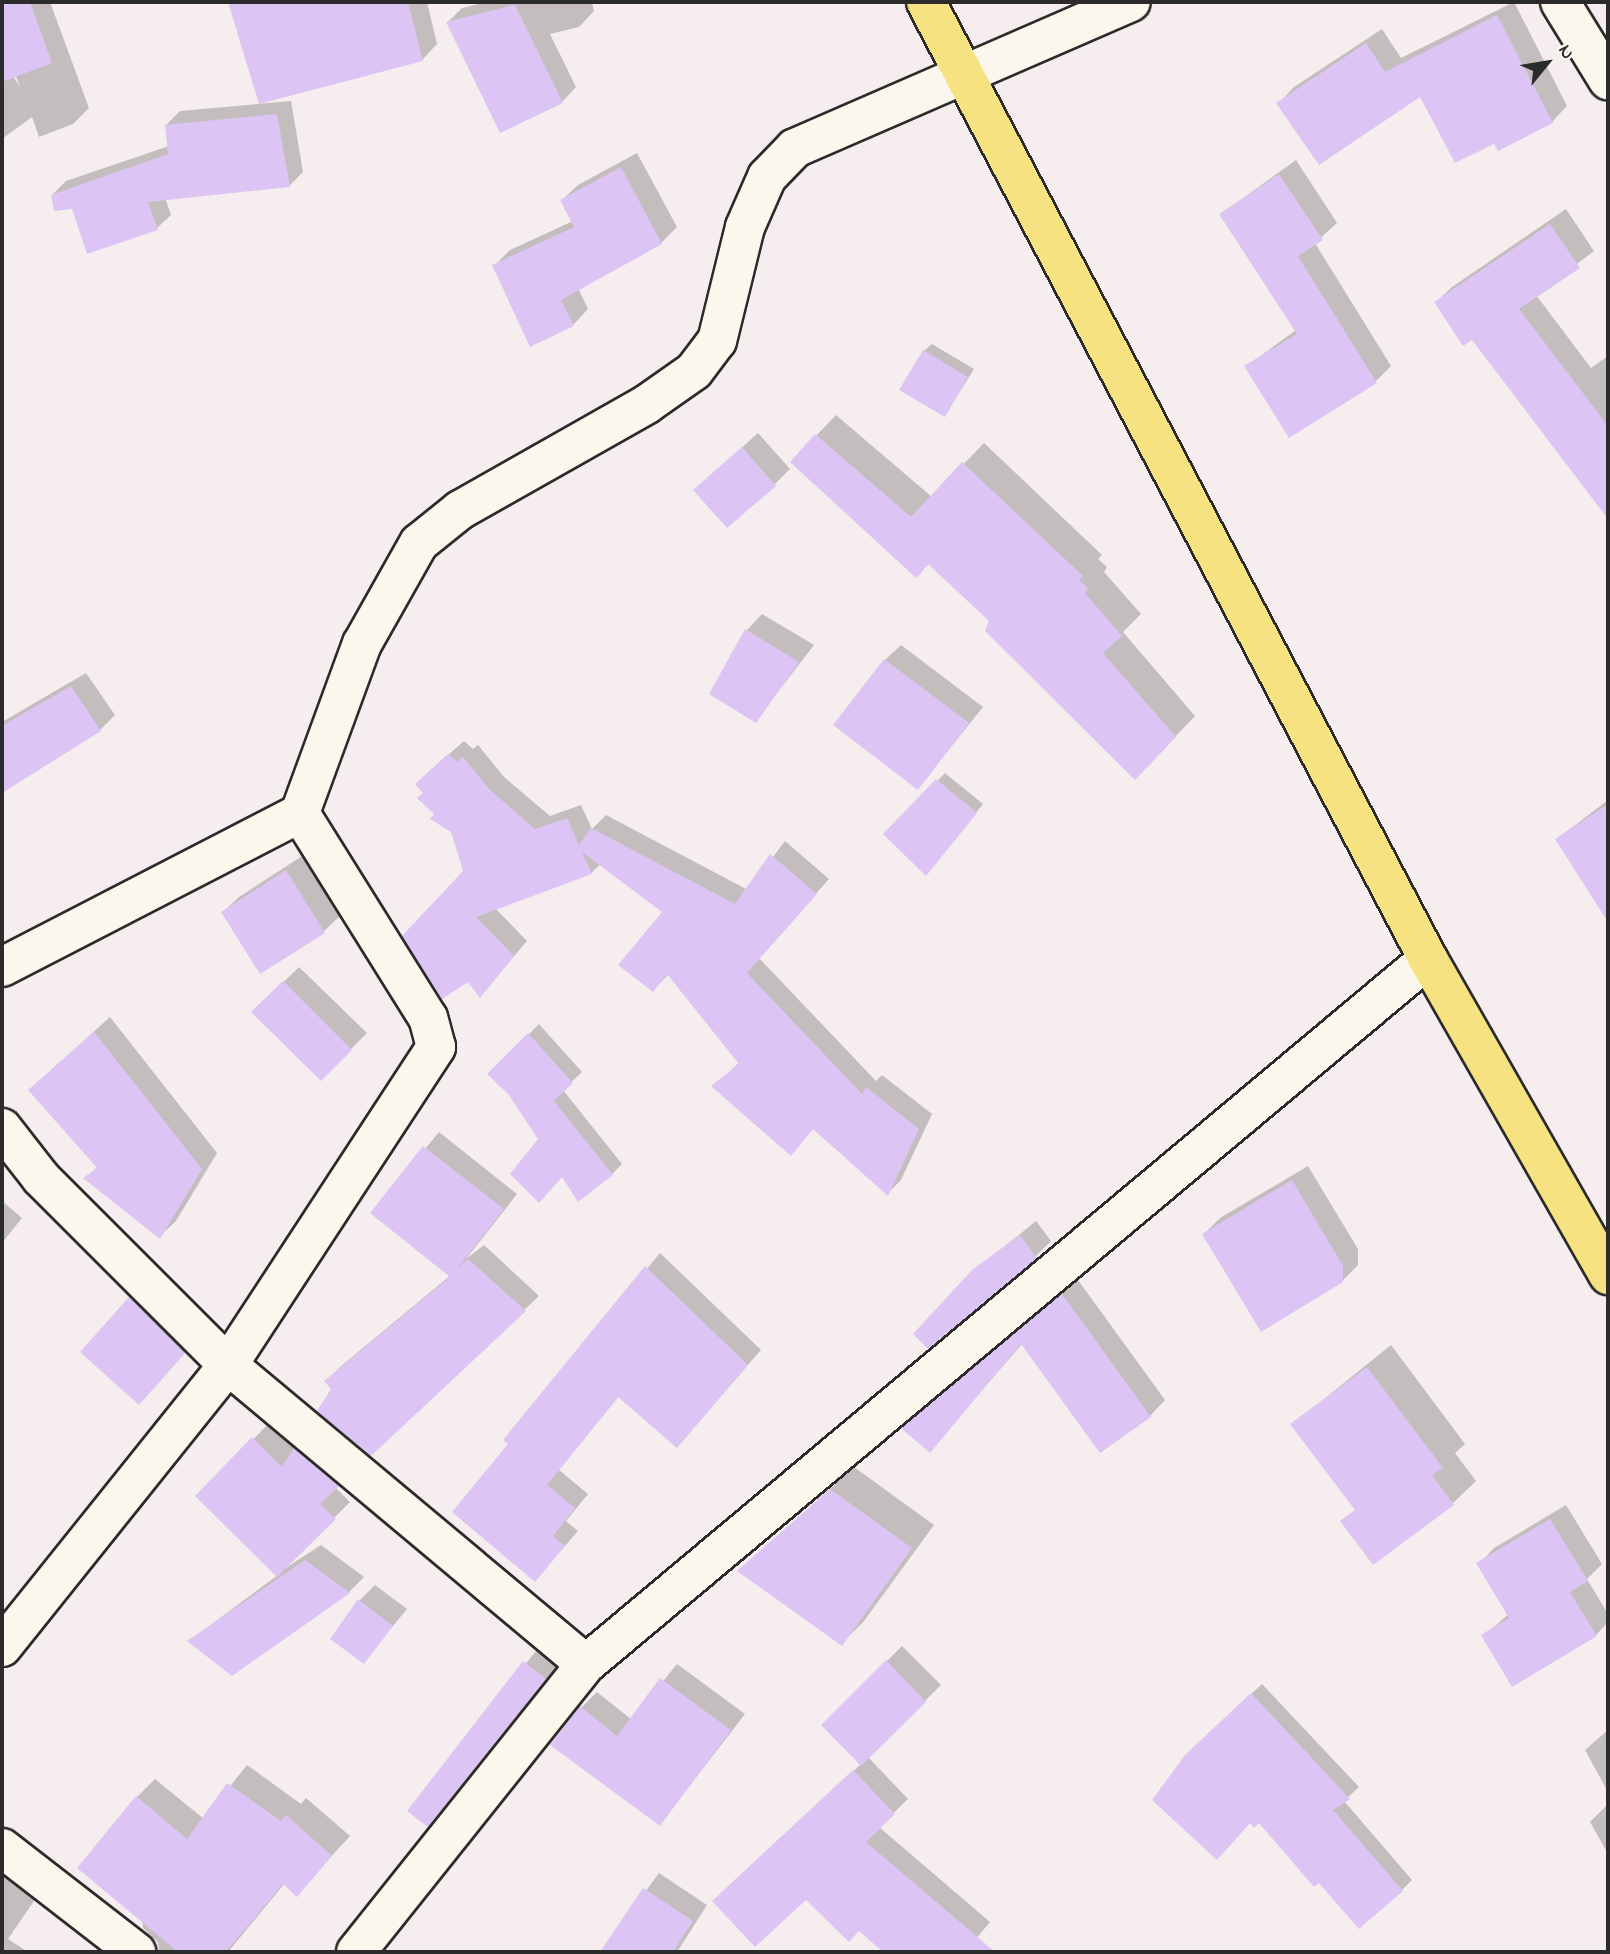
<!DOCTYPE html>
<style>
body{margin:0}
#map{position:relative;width:1610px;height:1954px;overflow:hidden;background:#f5edee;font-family:"Indie Flower",sans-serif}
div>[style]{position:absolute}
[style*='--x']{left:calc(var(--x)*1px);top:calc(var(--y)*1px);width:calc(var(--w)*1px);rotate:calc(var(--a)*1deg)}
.shadow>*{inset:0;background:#0003}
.building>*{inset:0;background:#dcc5f5}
.roads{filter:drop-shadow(2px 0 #2b2b2b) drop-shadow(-2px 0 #2b2b2b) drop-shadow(0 2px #2b2b2b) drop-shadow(0 -2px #2b2b2b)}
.minor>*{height:38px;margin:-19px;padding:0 19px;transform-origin:19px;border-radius:19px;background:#fbf7ec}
.highway>*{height:38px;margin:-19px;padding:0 19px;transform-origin:19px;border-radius:19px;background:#f6e281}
span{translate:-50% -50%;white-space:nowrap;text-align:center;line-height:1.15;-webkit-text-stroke:5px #fbf7ec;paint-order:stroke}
.frame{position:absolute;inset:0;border:4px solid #2b2b2b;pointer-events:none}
.north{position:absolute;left:1512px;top:28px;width:70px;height:70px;-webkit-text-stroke:5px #fbf7ec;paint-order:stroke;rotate:60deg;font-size:19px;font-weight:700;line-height:28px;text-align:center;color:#2b2b2b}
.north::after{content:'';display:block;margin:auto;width:24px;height:32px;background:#2b2b2b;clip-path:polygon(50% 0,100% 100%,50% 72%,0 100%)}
</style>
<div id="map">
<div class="shadow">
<div style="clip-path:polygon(7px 2px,50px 2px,89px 108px,73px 124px,39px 137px,32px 117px,2px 139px,2px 58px,20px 87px,2px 39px,2px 7px)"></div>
<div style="clip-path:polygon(230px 2px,427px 2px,437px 44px,422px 60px,260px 102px)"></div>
<div style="clip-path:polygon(487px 2px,592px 2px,594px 11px,579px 27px,550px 34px,576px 87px,562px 102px,448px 22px,462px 8px)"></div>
<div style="clip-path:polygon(1514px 2px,1567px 106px,1552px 122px,1495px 141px,1421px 94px,1279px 103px,1294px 87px,1382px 29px,1401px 58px)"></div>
<div style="clip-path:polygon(291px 101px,303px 172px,289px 186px,165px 198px,171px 215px,157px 228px,74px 207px,52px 195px,66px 181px,169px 146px,166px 125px,180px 111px)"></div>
<div style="clip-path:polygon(637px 153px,677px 227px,661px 243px,578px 288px,588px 309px,573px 325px,494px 266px,510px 250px,573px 221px,562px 200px,578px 185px)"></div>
<div style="clip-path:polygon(1296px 160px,1337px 223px,1315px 243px,1391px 366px,1376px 381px,1247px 366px,1296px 330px,1221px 214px)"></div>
<div style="clip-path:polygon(1566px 209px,1594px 251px,1536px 295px,1591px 368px,1608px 356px,1608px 475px,1589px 490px,1473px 338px,1436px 302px,1452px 287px)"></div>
<div style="clip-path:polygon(932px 344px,974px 369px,945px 415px,924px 351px)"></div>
<div style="clip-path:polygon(836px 415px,932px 497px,984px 443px,1102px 555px,1098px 559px,1107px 567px,1104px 572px,1141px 614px,1123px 632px,1195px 716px,1155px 758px,991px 621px,930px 563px,917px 575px,816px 436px)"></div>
<div style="clip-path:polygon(758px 433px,790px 469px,774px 485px,695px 490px)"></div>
<div style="clip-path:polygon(762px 614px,814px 645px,756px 720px,712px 693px,747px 630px)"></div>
<div style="clip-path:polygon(901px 645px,983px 707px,918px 788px,885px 660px)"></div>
<div style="clip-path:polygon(86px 673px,115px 715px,100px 730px,2px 791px,2px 722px)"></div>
<div style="clip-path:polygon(464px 741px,473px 749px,478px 745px,504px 777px,550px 816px,581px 805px,592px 829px,606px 815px,748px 890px,785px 841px,829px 879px,759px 958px,876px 1081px,882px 1075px,932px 1114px,901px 1180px,888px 1193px,814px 1128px,791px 1154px,714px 1086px,740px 1062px,669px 974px,653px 990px,665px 912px,601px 864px,591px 873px,495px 908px,527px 941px,481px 995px,464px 871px,453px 831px,425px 792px,431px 770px)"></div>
<div style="clip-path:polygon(945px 773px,983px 804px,933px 866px,886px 834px)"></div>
<div style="clip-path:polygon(1608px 800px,1608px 909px,1604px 912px,1557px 839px)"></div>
<div style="clip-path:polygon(302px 856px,340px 916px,324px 931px,261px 972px,223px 912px,239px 897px)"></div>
<div style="clip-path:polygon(299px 967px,367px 1033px,321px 1079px,253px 1012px)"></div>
<div style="clip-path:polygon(110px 1017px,217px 1153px,176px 1221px,160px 1236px,86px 1178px,98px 1166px,46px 1075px)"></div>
<div style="clip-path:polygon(539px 1024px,582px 1072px,563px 1090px,622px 1164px,612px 1174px,540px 1140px,510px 1094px,490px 1074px)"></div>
<div style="clip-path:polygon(439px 1132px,517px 1194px,466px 1259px,484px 1245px,539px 1296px,524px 1310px,333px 1389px,326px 1381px,340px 1367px,451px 1275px,372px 1213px)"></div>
<div style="clip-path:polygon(1308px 1166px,1358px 1249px,1358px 1265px,1342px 1281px,1204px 1234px,1220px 1218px)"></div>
<div style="clip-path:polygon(2px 1201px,22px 1218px,2px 1243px)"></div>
<div style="clip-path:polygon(1036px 1221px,1051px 1241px,1035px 1257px,974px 1271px)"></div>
<div style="clip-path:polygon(660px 1253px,761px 1350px,677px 1446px,619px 1396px,559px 1470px,588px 1494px,566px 1521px,578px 1531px,535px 1580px,510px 1444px,506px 1440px)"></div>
<div style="clip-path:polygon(1078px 1280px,1165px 1400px,1150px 1416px,1023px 1343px,930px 1450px,919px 1413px)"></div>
<div style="clip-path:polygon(146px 1283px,199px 1336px,155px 1387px,83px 1352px)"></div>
<div style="clip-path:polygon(1391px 1345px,1465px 1444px,1455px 1453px,1476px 1481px,1453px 1503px,1343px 1522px,1356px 1509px,1293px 1424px)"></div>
<div style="clip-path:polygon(269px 1423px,295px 1449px,310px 1434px,353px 1469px,335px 1487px,350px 1502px,281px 1571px,321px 1545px,364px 1577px,349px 1592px,189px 1641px,278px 1575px,198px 1496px)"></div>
<div style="clip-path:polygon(854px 1467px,934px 1525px,864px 1621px,841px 1644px,740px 1571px)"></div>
<div style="clip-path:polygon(1566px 1505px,1602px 1564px,1587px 1579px,1608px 1614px,1608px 1622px,1596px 1635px,1484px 1635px,1509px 1614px,1479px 1564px,1494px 1548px)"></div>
<div style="clip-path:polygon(375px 1585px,407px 1609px,363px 1662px,359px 1601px)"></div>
<div style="clip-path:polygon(540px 1646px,560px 1663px,428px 1825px,409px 1810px)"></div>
<div style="clip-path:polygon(902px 1646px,941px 1685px,868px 1757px,908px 1799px,879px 1827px,990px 1922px,965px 1952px,886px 1952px,859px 1929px,806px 1898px,728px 1887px,861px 1764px,823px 1725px)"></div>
<div style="clip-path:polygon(677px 1664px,745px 1714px,660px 1824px,581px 1708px,597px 1692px,632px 1720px)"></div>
<div style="clip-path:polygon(1262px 1684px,1359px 1787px,1344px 1801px,1412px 1880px,1402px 1890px,1197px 1745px)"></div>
<div style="clip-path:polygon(1608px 1730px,1608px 1792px,1585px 1750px)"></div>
<div style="clip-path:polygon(247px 1765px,301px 1804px,306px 1798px,350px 1836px,297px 1894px,285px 1883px,228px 1952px,159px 1952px,158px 1942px,143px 1928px,137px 1797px,155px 1779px,204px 1819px)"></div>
<div style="clip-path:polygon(1608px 1804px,1608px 1854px,1590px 1822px)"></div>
<div style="clip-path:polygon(2px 1855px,49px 1879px,8px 1939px,28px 1952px,2px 1952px)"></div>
<div style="clip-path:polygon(659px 1873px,707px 1905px,677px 1952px,622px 1952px,608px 1943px)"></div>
</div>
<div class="building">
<div style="clip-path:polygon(2px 2px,30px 2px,52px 63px,2px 82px)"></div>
<div style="clip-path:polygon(228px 2px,408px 2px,423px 61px,259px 104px)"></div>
<div style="clip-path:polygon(515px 5px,563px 103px,500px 133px,446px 22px)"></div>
<div style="clip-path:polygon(1497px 15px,1553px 123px,1498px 151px,1494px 144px,1455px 163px,1420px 97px,1319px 165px,1276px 103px,1366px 43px,1385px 72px)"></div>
<div style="clip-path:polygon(277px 114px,290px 187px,148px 202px,158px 230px,87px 254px,72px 209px,54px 211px,51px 195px,168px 154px,165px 125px)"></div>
<div style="clip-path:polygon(621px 167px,662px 244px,561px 300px,574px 326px,530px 347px,492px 265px,574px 227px,560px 200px)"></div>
<div style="clip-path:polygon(1279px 174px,1323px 240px,1298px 256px,1377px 383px,1289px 438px,1244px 366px,1297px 334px,1219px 214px)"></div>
<div style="clip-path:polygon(1550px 224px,1580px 268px,1519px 309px,1608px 426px,1608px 519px,1472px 340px,1463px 346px,1434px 302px)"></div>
<div style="clip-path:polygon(923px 350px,968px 377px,945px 417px,899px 390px)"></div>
<div style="clip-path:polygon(815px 434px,911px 517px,962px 462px,1083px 576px,1079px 580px,1088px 588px,1085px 593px,1122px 636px,1103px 653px,1176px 737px,1135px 780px,985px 631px,989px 621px,928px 564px,917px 578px,914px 576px,790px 462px)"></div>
<div style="clip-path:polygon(742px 447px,776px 486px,727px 528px,693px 490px)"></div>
<div style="clip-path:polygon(745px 629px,799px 662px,756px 723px,709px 694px)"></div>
<div style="clip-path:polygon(884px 659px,969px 723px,918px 790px,833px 725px)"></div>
<div style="clip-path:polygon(71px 686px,101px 731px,2px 793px,2px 726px)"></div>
<div style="clip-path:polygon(448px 754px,457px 762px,463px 757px,490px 790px,535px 829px,567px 818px,579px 845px,591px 828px,735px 904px,770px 854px,817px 894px,747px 973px,862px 1094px,866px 1087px,919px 1129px,888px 1196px,813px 1129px,791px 1156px,711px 1086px,739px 1064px,667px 974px,653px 992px,618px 965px,662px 912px,582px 852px,592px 874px,476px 917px,514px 956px,480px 998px,468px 982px,442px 999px,402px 936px,463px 871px,451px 832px,430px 819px,434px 814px,417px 798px,423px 793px,415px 784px)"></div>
<div style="clip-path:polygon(936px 779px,977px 813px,926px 876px,883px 834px)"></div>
<div style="clip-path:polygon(1608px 804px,1608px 922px,1555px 839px)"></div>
<div style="clip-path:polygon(286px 870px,325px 933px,260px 974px,221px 912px)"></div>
<div style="clip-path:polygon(283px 981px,352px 1050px,321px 1081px,251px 1012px)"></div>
<div style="clip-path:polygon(94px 1032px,202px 1169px,160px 1239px,83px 1178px,97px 1168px,28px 1090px)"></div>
<div style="clip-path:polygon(528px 1033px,573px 1083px,554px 1101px,613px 1175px,578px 1202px,562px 1177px,539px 1203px,510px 1174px,538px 1139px,509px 1095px,487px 1074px)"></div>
<div style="clip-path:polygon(423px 1146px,504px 1209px,457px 1269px,468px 1259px,526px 1311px,371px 1456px,317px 1411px,331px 1389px,324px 1381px,450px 1277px,370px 1213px)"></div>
<div style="clip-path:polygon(1292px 1180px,1343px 1266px,1343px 1282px,1261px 1332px,1202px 1234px)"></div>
<div style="clip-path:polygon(1020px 1235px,1037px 1258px,928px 1349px,913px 1334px,973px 1269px)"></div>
<div style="clip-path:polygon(645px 1266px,748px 1365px,677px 1448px,618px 1397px,547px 1485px,575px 1508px,553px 1536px,565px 1546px,535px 1582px,452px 1512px,508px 1444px,503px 1440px)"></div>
<div style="clip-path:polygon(1062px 1294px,1151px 1417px,1100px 1453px,1021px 1344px,930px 1453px,901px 1428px)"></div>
<div style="clip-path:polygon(129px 1297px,185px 1353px,139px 1405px,80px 1352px)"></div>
<div style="clip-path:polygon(1367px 1367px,1443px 1468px,1432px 1475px,1454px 1505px,1373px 1565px,1340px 1521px,1355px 1510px,1290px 1424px)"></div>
<div style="clip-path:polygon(252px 1437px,282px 1467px,294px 1448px,339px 1486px,320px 1504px,336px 1519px,277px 1577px,195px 1496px)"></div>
<div style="clip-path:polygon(830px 1489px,912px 1548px,842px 1646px,737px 1571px)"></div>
<div style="clip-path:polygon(1550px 1519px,1588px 1581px,1570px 1592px,1597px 1636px,1512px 1687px,1481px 1635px,1509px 1618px,1476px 1563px)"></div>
<div style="clip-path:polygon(305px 1560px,350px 1593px,232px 1676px,187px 1641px)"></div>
<div style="clip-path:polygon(358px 1599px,393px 1626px,364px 1664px,330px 1639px)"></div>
<div style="clip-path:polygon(886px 1660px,926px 1702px,861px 1766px,821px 1725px)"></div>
<div style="clip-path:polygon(523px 1661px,546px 1679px,428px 1827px,407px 1811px)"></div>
<div style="clip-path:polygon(660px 1678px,731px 1730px,660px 1826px,550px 1745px,580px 1706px,617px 1736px)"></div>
<div style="clip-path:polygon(1251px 1693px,1350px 1799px,1333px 1810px,1403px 1891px,1359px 1929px,1319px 1883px,1314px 1887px,1259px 1823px,1254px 1828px,1250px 1823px,1217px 1860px,1152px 1800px,1185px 1755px)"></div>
<div style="clip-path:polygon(853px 1770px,895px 1814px,866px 1842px,995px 1952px,883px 1952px,859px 1931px,849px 1942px,806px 1900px,755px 1947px,712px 1901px)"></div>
<div style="clip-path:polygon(227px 1783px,281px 1821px,286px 1815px,332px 1856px,297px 1897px,283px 1884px,226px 1952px,178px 1952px,77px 1868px,136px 1796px,187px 1839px)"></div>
<div style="clip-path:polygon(643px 1888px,693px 1921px,673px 1952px,600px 1952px)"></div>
</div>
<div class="roads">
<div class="minor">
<div style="--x:1560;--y:2;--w:92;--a:58.4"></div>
<div style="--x:2;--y:967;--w:335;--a:-27.3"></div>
<div style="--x:300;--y:813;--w:180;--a:-69.9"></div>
<div style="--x:362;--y:644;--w:116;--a:-60.6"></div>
<div style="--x:419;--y:543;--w:53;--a:-38.8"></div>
<div style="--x:460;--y:510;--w:215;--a:-29.5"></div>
<div style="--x:647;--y:404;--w:57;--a:-35.1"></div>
<div style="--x:694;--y:371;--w:38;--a:-53"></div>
<div style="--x:717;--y:341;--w:117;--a:-76.2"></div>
<div style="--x:745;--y:227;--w:55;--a:-66.3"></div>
<div style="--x:767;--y:177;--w:40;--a:-46"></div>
<div style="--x:795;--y:148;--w:366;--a:-23.5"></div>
<div style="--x:2;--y:1128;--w:63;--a:52"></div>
<div style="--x:41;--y:1178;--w:264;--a:45"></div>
<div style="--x:228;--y:1365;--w:466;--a:39.9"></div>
<div style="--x:2;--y:1647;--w:361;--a:-51.3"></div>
<div style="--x:228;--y:1365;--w:380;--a:-56.8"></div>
<div style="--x:436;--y:1047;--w:30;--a:-105"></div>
<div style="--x:428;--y:1018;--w:242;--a:-122"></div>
<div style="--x:2;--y:1848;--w:170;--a:37.8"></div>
<div style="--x:356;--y:1952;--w:369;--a:-51.4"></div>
<div style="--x:586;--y:1664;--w:1098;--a:-39.94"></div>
</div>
<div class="highway">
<div style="--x:926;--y:2;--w:1081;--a:62.32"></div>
<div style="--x:1428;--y:959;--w:364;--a:60.3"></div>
</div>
</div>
<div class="frame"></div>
<div class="north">N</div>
</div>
